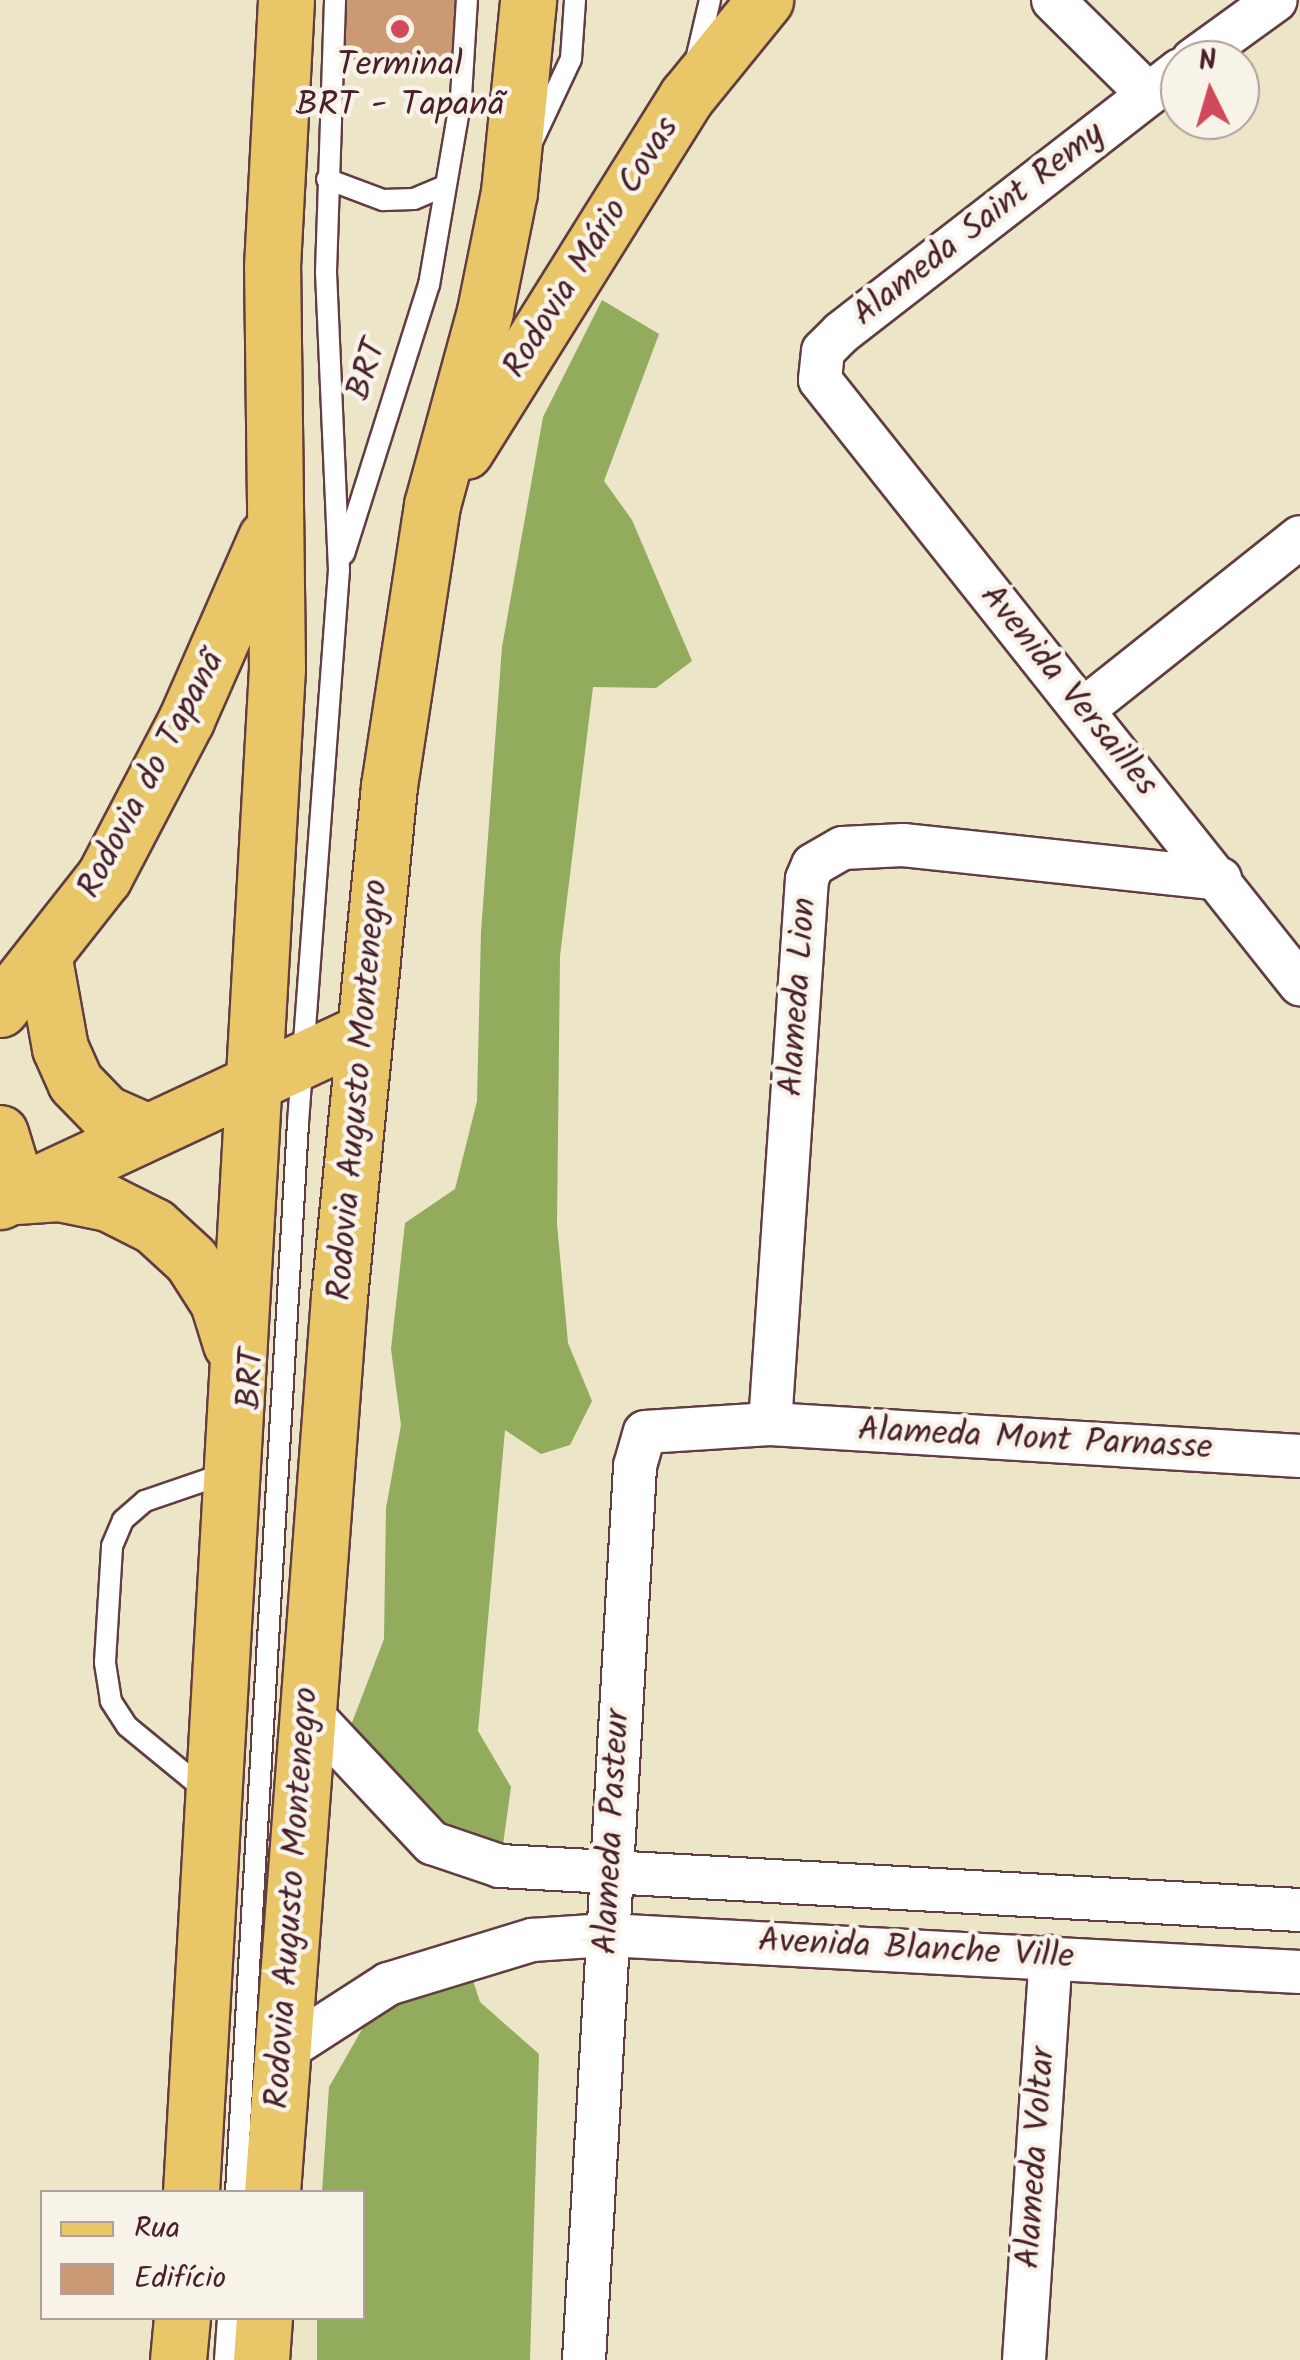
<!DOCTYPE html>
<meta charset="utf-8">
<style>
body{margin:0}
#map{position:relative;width:1300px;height:2360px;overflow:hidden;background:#ece5c7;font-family:Kalam,sans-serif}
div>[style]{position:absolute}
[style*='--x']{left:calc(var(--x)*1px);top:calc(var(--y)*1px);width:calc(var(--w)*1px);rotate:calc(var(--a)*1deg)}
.forest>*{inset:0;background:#92ab5c}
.building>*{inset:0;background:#cc9975}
.roads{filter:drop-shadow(2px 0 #623d42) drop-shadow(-2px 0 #623d42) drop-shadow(0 2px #623d42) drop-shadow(0 -2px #623d42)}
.lane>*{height:20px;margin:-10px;padding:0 10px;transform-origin:10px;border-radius:10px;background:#fff}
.street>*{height:42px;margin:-21px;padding:0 21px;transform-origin:21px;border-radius:21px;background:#fff}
.primary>*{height:55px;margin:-27.5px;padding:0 27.5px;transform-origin:27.5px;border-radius:27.5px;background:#e9c769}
.dots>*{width:28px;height:28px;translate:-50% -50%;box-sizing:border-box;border:5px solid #f7f3e8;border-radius:50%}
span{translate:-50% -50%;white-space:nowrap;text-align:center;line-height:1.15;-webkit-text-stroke:9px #f7f3e8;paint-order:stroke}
.poi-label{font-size:35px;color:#4a1f2b}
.street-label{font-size:35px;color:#4a1f2b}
.legend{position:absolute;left:40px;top:2190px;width:325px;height:130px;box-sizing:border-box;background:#f7f3e8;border:2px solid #b29e9c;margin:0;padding:12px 18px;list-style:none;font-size:30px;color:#4a1f2b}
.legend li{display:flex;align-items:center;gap:20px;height:50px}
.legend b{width:50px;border:2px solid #b29e9c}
.north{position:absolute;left:1160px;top:40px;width:100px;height:100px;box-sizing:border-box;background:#f7f3e8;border:2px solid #b29e9c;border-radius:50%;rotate:355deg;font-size:28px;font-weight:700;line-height:40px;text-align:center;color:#4a1f2b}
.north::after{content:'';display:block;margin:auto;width:35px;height:45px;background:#d1495b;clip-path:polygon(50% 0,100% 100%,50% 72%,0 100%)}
</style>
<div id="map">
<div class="forest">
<div style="clip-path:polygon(602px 300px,659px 334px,604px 481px,632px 520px,692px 661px,656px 688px,593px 687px,560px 956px,557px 1224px,568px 1343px,592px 1401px,570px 1445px,541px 1454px,505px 1430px,478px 1731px,511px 1787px,500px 1866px,432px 1843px,343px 1746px,384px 1639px,386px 1508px,401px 1425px,391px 1349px,405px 1223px,455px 1189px,477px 1101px,481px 932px,502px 647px,543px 417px)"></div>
<div style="clip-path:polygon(465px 1956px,480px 2002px,539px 2054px,530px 2360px,317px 2360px,317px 2318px,362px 2318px,362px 2192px,322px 2192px,329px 2087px,388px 1984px)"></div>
</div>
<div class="building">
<div style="clip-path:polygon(346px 0,458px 0,454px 66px,342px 59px)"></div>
</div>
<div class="roads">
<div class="lane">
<div style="--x:696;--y:60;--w:62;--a:-76.9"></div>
<div style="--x:533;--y:140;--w:89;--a:-64.9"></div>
<div style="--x:571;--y:59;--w:59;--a:-86.1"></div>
<div style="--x:327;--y:179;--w:60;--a:20.6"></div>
<div style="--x:383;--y:200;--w:31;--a:-2"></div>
<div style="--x:414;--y:199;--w:33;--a:-23"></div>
<div style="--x:344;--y:554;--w:282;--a:-72.5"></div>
<div style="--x:429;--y:285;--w:191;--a:-80.3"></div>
<div style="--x:461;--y:97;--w:97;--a:-86.5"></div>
<div style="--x:206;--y:1791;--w:102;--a:-140.6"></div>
<div style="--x:127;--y:1726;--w:30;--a:-123"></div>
<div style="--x:111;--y:1701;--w:39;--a:-99"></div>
<div style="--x:105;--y:1662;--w:116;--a:-86.5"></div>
<div style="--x:112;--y:1546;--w:28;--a:-67"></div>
<div style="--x:123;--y:1520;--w:29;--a:-41"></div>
<div style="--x:145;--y:1501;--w:87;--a:-18.9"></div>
<div style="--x:236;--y:2192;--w:1071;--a:-86.68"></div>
<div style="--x:298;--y:1123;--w:555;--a:-85.76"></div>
<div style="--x:339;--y:570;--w:298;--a:-92.5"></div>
<div style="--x:326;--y:272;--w:272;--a:-88.1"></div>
<div style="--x:225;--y:2360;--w:42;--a:-85.9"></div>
</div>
<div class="street">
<div style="--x:1053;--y:0;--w:134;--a:44.7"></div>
<div style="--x:1193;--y:60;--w:102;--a:-35.9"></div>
<div style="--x:1180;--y:70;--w:429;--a:142.2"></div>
<div style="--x:841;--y:333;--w:25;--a:135"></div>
<div style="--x:823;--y:351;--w:29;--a:96"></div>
<div style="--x:820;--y:380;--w:772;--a:51.53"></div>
<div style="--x:1084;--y:709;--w:276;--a:-38.5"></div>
<div style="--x:770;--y:1424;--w:546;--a:-86.12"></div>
<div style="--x:807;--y:879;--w:15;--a:-67"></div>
<div style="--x:813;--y:865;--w:34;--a:-30"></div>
<div style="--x:843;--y:848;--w:60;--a:-2.9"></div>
<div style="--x:903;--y:845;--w:319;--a:6.1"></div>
<div style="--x:307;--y:1710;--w:183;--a:46.8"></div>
<div style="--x:432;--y:1843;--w:72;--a:18.7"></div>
<div style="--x:500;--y:1866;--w:801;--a:3.15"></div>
<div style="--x:281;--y:2053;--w:127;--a:-32.8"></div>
<div style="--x:388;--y:1984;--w:151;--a:-17"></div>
<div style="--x:532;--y:1940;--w:75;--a:-3.8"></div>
<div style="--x:607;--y:1935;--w:694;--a:3.06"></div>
<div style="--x:584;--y:2360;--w:895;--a:-86.73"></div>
<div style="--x:635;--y:1466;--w:35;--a:-74"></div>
<div style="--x:645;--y:1432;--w:125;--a:-3.7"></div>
<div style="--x:770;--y:1424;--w:531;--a:3.46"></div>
<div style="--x:1024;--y:2360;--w:404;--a:-86.2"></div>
</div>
<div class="primary">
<div style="--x:465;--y:451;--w:419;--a:-58"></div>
<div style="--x:687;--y:96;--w:124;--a:-50.9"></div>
<div style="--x:44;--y:959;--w:90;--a:79.8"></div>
<div style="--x:60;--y:1048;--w:37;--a:66"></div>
<div style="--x:75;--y:1082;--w:43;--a:45.9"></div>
<div style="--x:105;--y:1113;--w:45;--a:23.7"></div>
<div style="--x:0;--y:1009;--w:168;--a:-51.8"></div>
<div style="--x:104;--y:877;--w:177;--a:-62.4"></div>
<div style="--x:186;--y:720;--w:199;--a:-66.3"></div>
<div style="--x:0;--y:1133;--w:34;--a:73"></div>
<div style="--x:10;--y:1166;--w:30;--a:94"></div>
<div style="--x:16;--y:1196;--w:43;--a:-4"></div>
<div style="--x:59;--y:1193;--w:50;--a:11.5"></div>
<div style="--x:108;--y:1203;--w:51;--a:26.6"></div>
<div style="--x:154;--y:1226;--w:50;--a:42.6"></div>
<div style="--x:191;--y:1260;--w:50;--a:57.3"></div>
<div style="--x:218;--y:1302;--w:44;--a:72.8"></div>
<div style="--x:0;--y:1201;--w:400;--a:-25"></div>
<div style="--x:191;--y:2192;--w:1526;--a:-86.77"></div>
<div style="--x:277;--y:668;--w:401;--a:-90.7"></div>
<div style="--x:272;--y:267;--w:267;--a:-87"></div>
<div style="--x:272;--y:2192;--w:898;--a:-85.72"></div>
<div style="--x:339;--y:1297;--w:513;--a:-84.41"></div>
<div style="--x:389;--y:786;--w:284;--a:-81.3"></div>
<div style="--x:432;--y:505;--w:201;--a:-74.7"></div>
<div style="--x:485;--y:311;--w:121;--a:-78.6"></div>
<div style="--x:509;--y:192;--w:193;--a:-84.3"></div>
<div style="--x:178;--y:2360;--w:42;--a:-84.6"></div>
<div style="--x:261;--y:2360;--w:42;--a:-85.9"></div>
</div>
</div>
<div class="dots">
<div style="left:400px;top:29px;background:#d1495b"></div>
</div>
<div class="poi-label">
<span style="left:400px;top:86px">Terminal<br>BRT - Tapanã</span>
</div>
<div class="street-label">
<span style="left:979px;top:225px;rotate:-38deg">Alameda Saint Remy</span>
<span style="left:592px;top:248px;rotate:-58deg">Rodovia Mário Covas</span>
<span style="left:368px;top:370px;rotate:-72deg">BRT</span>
<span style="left:1068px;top:691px;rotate:51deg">Avenida Versailles</span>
<span style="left:152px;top:775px;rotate:-62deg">Rodovia do Tapanã</span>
<span style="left:799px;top:997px;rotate:-86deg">Alameda Lion</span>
<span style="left:359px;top:1090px;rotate:-85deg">Rodovia Augusto Montenegro</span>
<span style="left:252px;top:1379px;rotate:-87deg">BRT</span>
<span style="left:1035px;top:1440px;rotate:3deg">Alameda Mont Parnasse</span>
<span style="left:613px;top:1832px;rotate:-87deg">Alameda Pasteur</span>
<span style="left:293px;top:1898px;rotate:-86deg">Rodovia Augusto Montenegro</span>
<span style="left:916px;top:1950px;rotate:3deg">Avenida Blanche Ville</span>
<span style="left:1037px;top:2158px;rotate:-86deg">Alameda Voltar</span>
</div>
<ul class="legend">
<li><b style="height:12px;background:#e9c769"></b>Rua</li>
<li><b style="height:28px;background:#cc9975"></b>Edifício</li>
</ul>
<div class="north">N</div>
</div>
